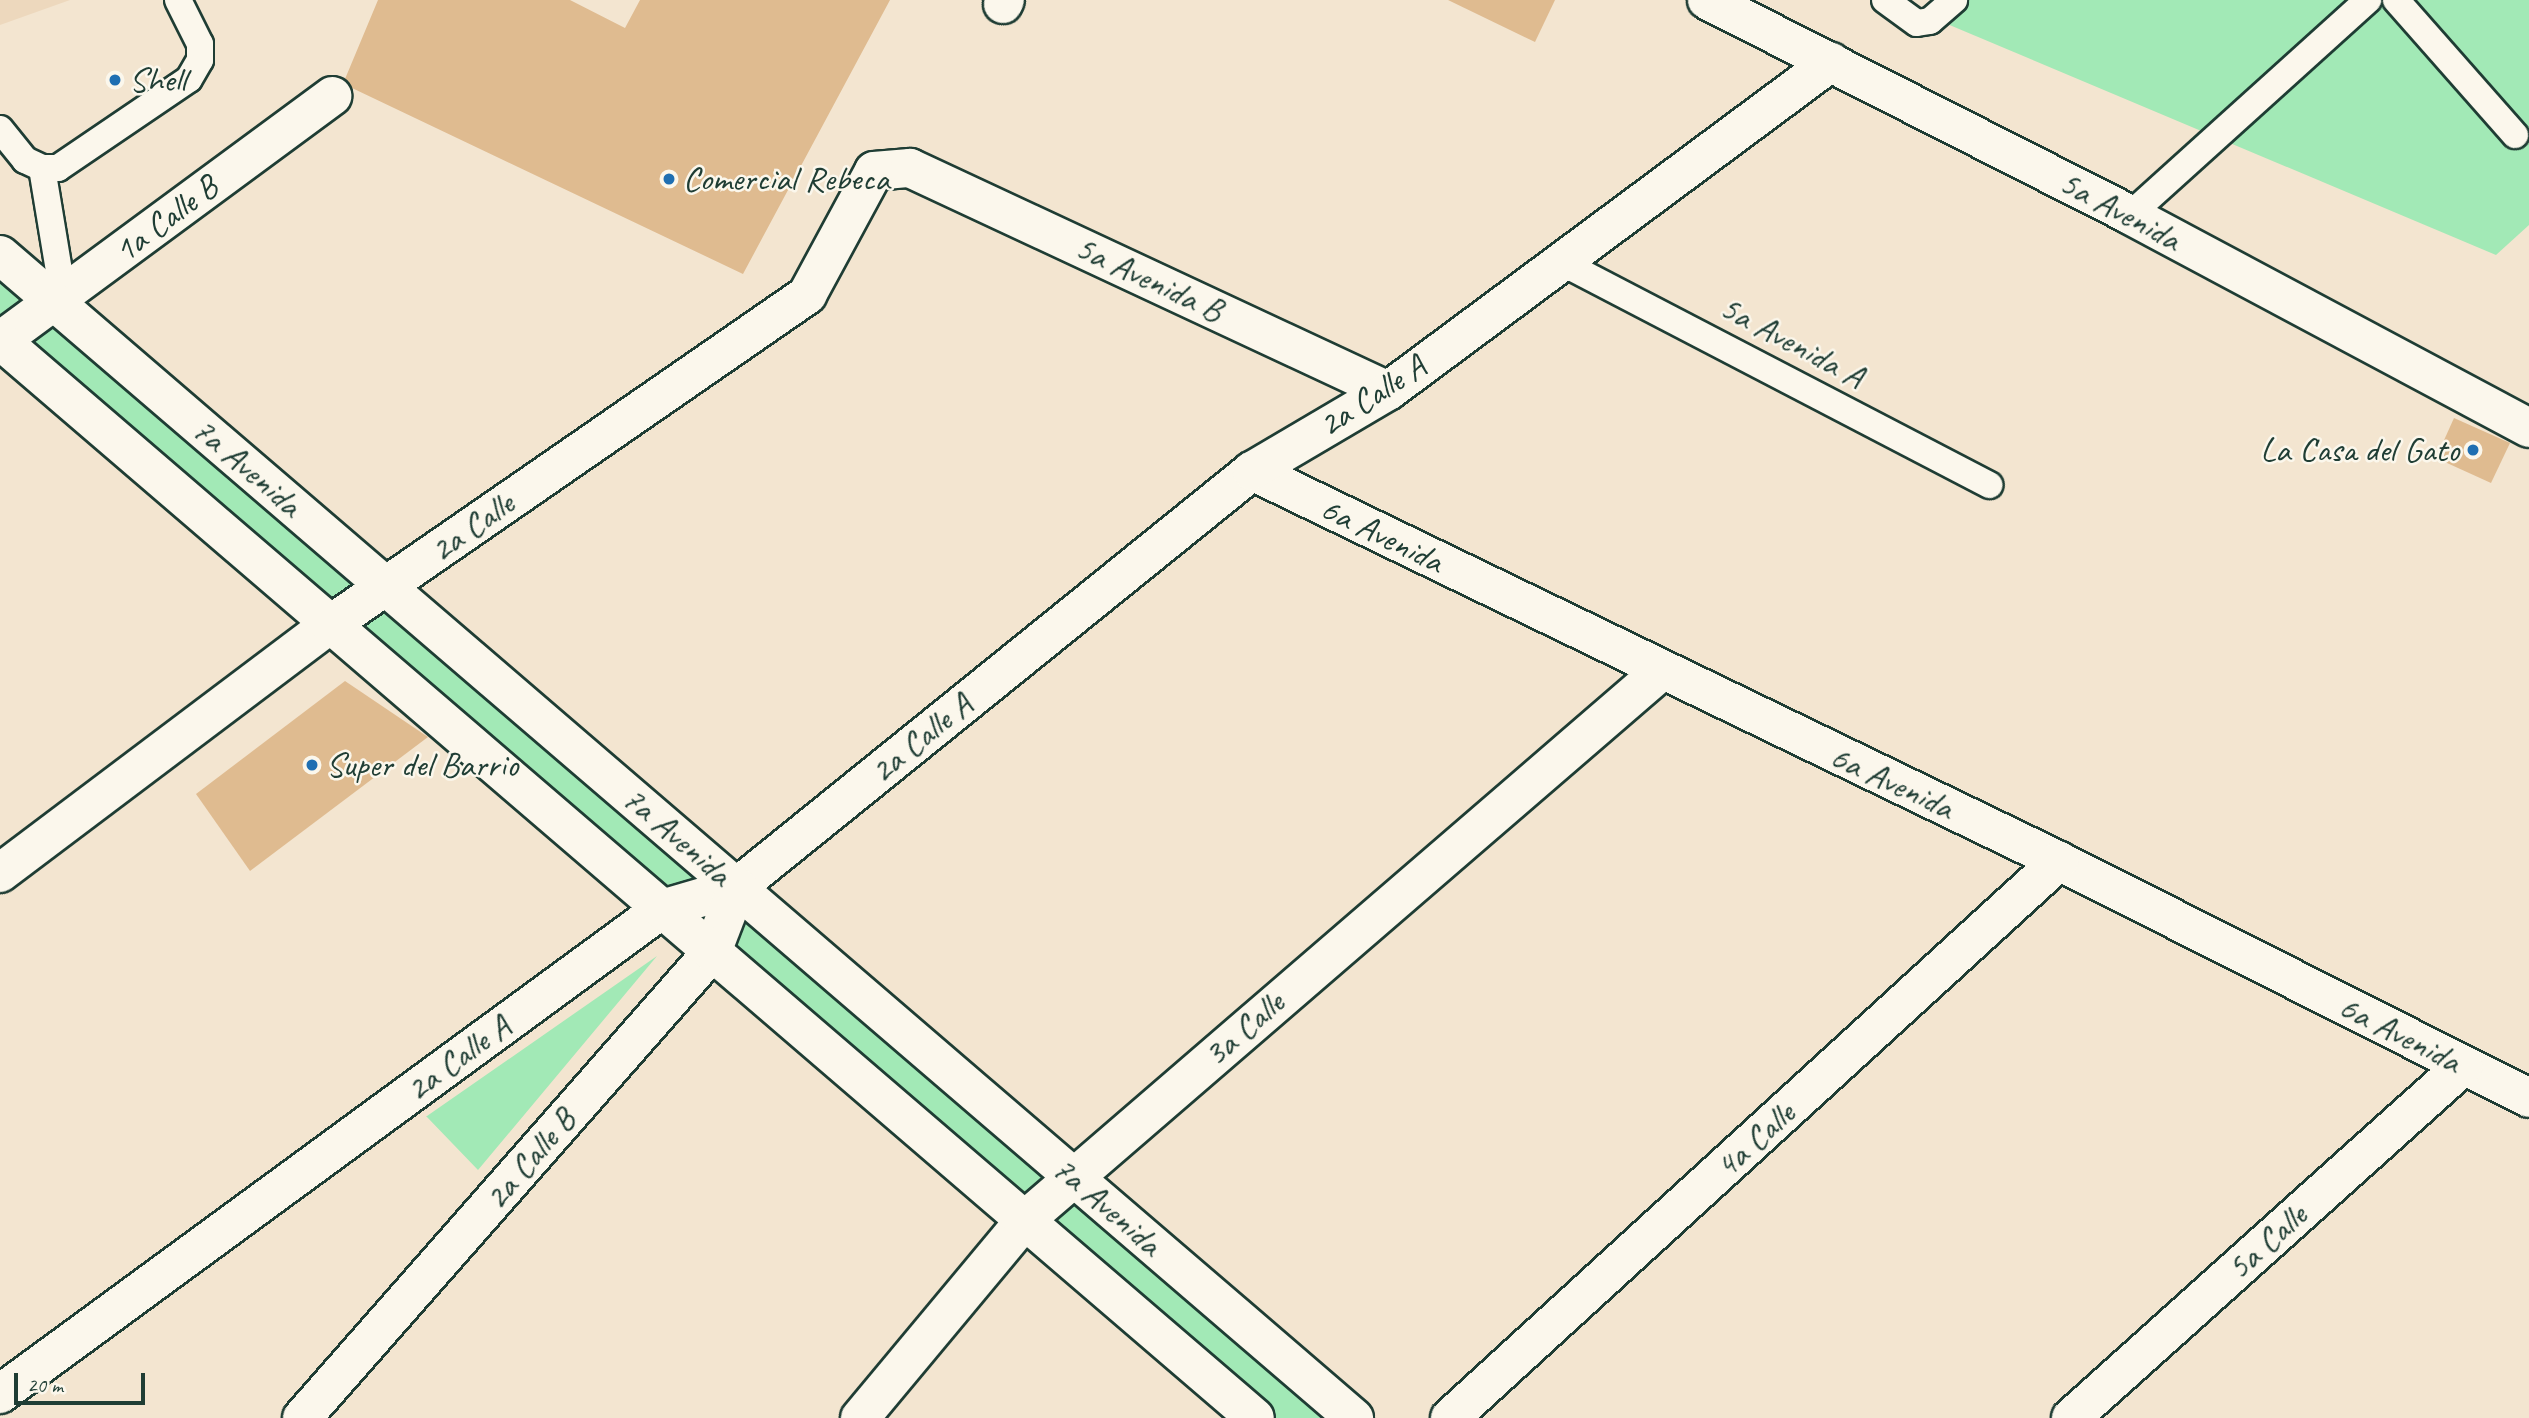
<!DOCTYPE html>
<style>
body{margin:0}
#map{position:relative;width:2529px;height:1418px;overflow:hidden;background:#f3e5d0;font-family:Caveat,sans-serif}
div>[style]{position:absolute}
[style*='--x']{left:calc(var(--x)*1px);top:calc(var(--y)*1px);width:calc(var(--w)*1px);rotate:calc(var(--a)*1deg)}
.built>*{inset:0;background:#edd8bd}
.green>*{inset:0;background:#a2e9b6}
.building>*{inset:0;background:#dfbb90}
.roads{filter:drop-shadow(2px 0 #1f3d34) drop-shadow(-2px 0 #1f3d34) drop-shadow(0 2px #1f3d34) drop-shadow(0 -2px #1f3d34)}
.lane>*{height:26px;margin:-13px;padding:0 13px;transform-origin:13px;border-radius:13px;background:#fbf7ec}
.street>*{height:38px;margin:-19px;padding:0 19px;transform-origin:19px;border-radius:19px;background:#fbf7ec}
.secondary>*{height:38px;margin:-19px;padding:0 19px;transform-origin:19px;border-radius:19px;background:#fbf7ec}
.dots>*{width:19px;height:19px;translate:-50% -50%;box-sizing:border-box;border:4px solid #fbf7ec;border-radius:50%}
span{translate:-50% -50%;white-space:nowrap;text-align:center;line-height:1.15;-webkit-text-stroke:5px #fbf7ec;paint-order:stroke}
.poi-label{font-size:35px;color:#1f3d34}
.left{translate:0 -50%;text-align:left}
.right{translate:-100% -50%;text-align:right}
.street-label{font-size:35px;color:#1f3d34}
.scale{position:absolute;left:14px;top:1373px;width:131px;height:32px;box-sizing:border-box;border:4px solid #1f3d34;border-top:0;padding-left:9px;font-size:21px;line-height:24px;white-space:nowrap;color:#1f3d34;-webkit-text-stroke:5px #fbf7ec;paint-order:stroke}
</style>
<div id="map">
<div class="built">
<div style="clip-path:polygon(0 0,70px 0,0 25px)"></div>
</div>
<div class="green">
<div style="clip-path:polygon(1934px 0,2529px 0,2529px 225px,2496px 255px,1921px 13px)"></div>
<div style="clip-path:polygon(0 255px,1354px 1418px,1255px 1418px,712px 952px,736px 888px,662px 909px,0 340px)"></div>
<div style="clip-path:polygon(657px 956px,478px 1170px,426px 1116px,427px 1116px)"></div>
</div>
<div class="building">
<div style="clip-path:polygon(378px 0,570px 0,625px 28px,640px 0,890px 0,743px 274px,352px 88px,345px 79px)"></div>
<div style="clip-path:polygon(1448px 0,1555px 0,1535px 42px)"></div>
<div style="clip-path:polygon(2454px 418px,2510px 443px,2491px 483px,2436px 458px)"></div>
<div style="clip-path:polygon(345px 681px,428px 737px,250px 871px,196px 794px)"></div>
</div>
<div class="roads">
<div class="lane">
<div style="--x:1885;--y:0;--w:39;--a:36"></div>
<div style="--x:1917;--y:23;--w:13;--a:-9"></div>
<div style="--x:1930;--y:21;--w:32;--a:-41"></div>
<div style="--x:2396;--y:0;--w:180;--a:48.6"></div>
<div style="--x:0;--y:129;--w:40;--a:51"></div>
<div style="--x:25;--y:160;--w:19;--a:25"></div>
<div style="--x:42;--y:168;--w:16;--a:0"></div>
<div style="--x:58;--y:168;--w:158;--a:-34.2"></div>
<div style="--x:189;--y:79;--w:22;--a:-60"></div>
<div style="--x:200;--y:60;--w:16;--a:-90"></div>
<div style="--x:200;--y:44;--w:49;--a:-116.6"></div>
<div style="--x:42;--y:168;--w:129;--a:80.6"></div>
<div style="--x:2130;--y:215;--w:321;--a:-42.1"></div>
<div style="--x:1561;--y:262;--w:483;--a:27.5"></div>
</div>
<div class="street">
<div style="--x:1003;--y:4;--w:4;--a:-63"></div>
<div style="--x:0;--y:341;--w:413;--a:-36.4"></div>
<div style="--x:1252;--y:471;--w:896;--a:25.79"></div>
<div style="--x:2059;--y:861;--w:526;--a:26.76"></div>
<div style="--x:0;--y:873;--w:414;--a:-37"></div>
<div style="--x:331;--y:624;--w:579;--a:-34.65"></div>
<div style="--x:807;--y:295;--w:141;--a:-61.6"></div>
<div style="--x:874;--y:171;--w:36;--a:-5"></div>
<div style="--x:910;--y:168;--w:527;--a:25.01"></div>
<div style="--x:0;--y:1394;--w:821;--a:-36.23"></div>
<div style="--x:662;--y:909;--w:78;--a:-16.3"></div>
<div style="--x:737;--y:887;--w:662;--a:-38.93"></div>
<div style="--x:1252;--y:471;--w:158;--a:-30.5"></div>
<div style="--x:1388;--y:391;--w:552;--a:-36.6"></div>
<div style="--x:302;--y:1418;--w:621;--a:-48.66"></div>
<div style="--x:712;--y:952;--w:70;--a:-69"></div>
<div style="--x:860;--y:1418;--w:258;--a:-50.2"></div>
<div style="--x:1025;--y:1220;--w:839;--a:-40.79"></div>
<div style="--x:1450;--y:1418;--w:825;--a:-42.45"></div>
<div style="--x:2071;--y:1418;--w:527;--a:-41.92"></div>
</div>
<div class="secondary">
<div style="--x:1707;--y:0;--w:475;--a:26.9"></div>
<div style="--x:2130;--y:215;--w:452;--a:28.1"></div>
<div style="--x:0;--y:255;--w:1785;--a:40.66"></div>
<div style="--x:0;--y:340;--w:1654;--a:40.66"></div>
</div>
</div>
<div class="dots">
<div style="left:115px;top:80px;background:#1f6fb2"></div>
<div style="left:669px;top:179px;background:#1f6fb2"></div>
<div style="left:2473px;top:450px;background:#1f6fb2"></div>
<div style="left:312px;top:765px;background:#1f6fb2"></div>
</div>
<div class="poi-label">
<span class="left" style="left:129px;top:80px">Shell</span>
<span class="left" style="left:683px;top:179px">Comercial Rebeca</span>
<span class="right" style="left:2459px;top:450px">La Casa del Gato</span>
<span class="left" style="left:326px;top:765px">Super del Barrio</span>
</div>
<div class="street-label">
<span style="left:2120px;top:211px;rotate:28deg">5a Avenida</span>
<span style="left:166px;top:219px;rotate:-37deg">1a Calle B</span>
<span style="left:1149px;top:279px;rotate:25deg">5a Avenida B</span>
<span style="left:1792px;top:342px;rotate:28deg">5a Avenida A</span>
<span style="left:1372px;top:396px;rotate:-33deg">2a Calle A</span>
<span style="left:247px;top:467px;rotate:41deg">7a Avenida</span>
<span style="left:472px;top:527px;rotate:-35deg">2a Calle</span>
<span style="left:1382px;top:535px;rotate:26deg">6a Avenida</span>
<span style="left:921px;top:738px;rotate:-39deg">2a Calle A</span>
<span style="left:1892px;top:782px;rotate:25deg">6a Avenida</span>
<span style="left:677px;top:836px;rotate:41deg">7a Avenida</span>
<span style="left:1244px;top:1029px;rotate:-41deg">3a Calle</span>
<span style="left:2400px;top:1034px;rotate:27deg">6a Avenida</span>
<span style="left:458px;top:1058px;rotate:-36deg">2a Calle A</span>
<span style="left:1755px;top:1140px;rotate:-42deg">4a Calle</span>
<span style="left:530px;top:1159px;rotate:-49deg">2a Calle B</span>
<span style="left:1107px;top:1206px;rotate:41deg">7a Avenida</span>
<span style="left:2267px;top:1242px;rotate:-42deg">5a Calle</span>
</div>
<div class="scale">20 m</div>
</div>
